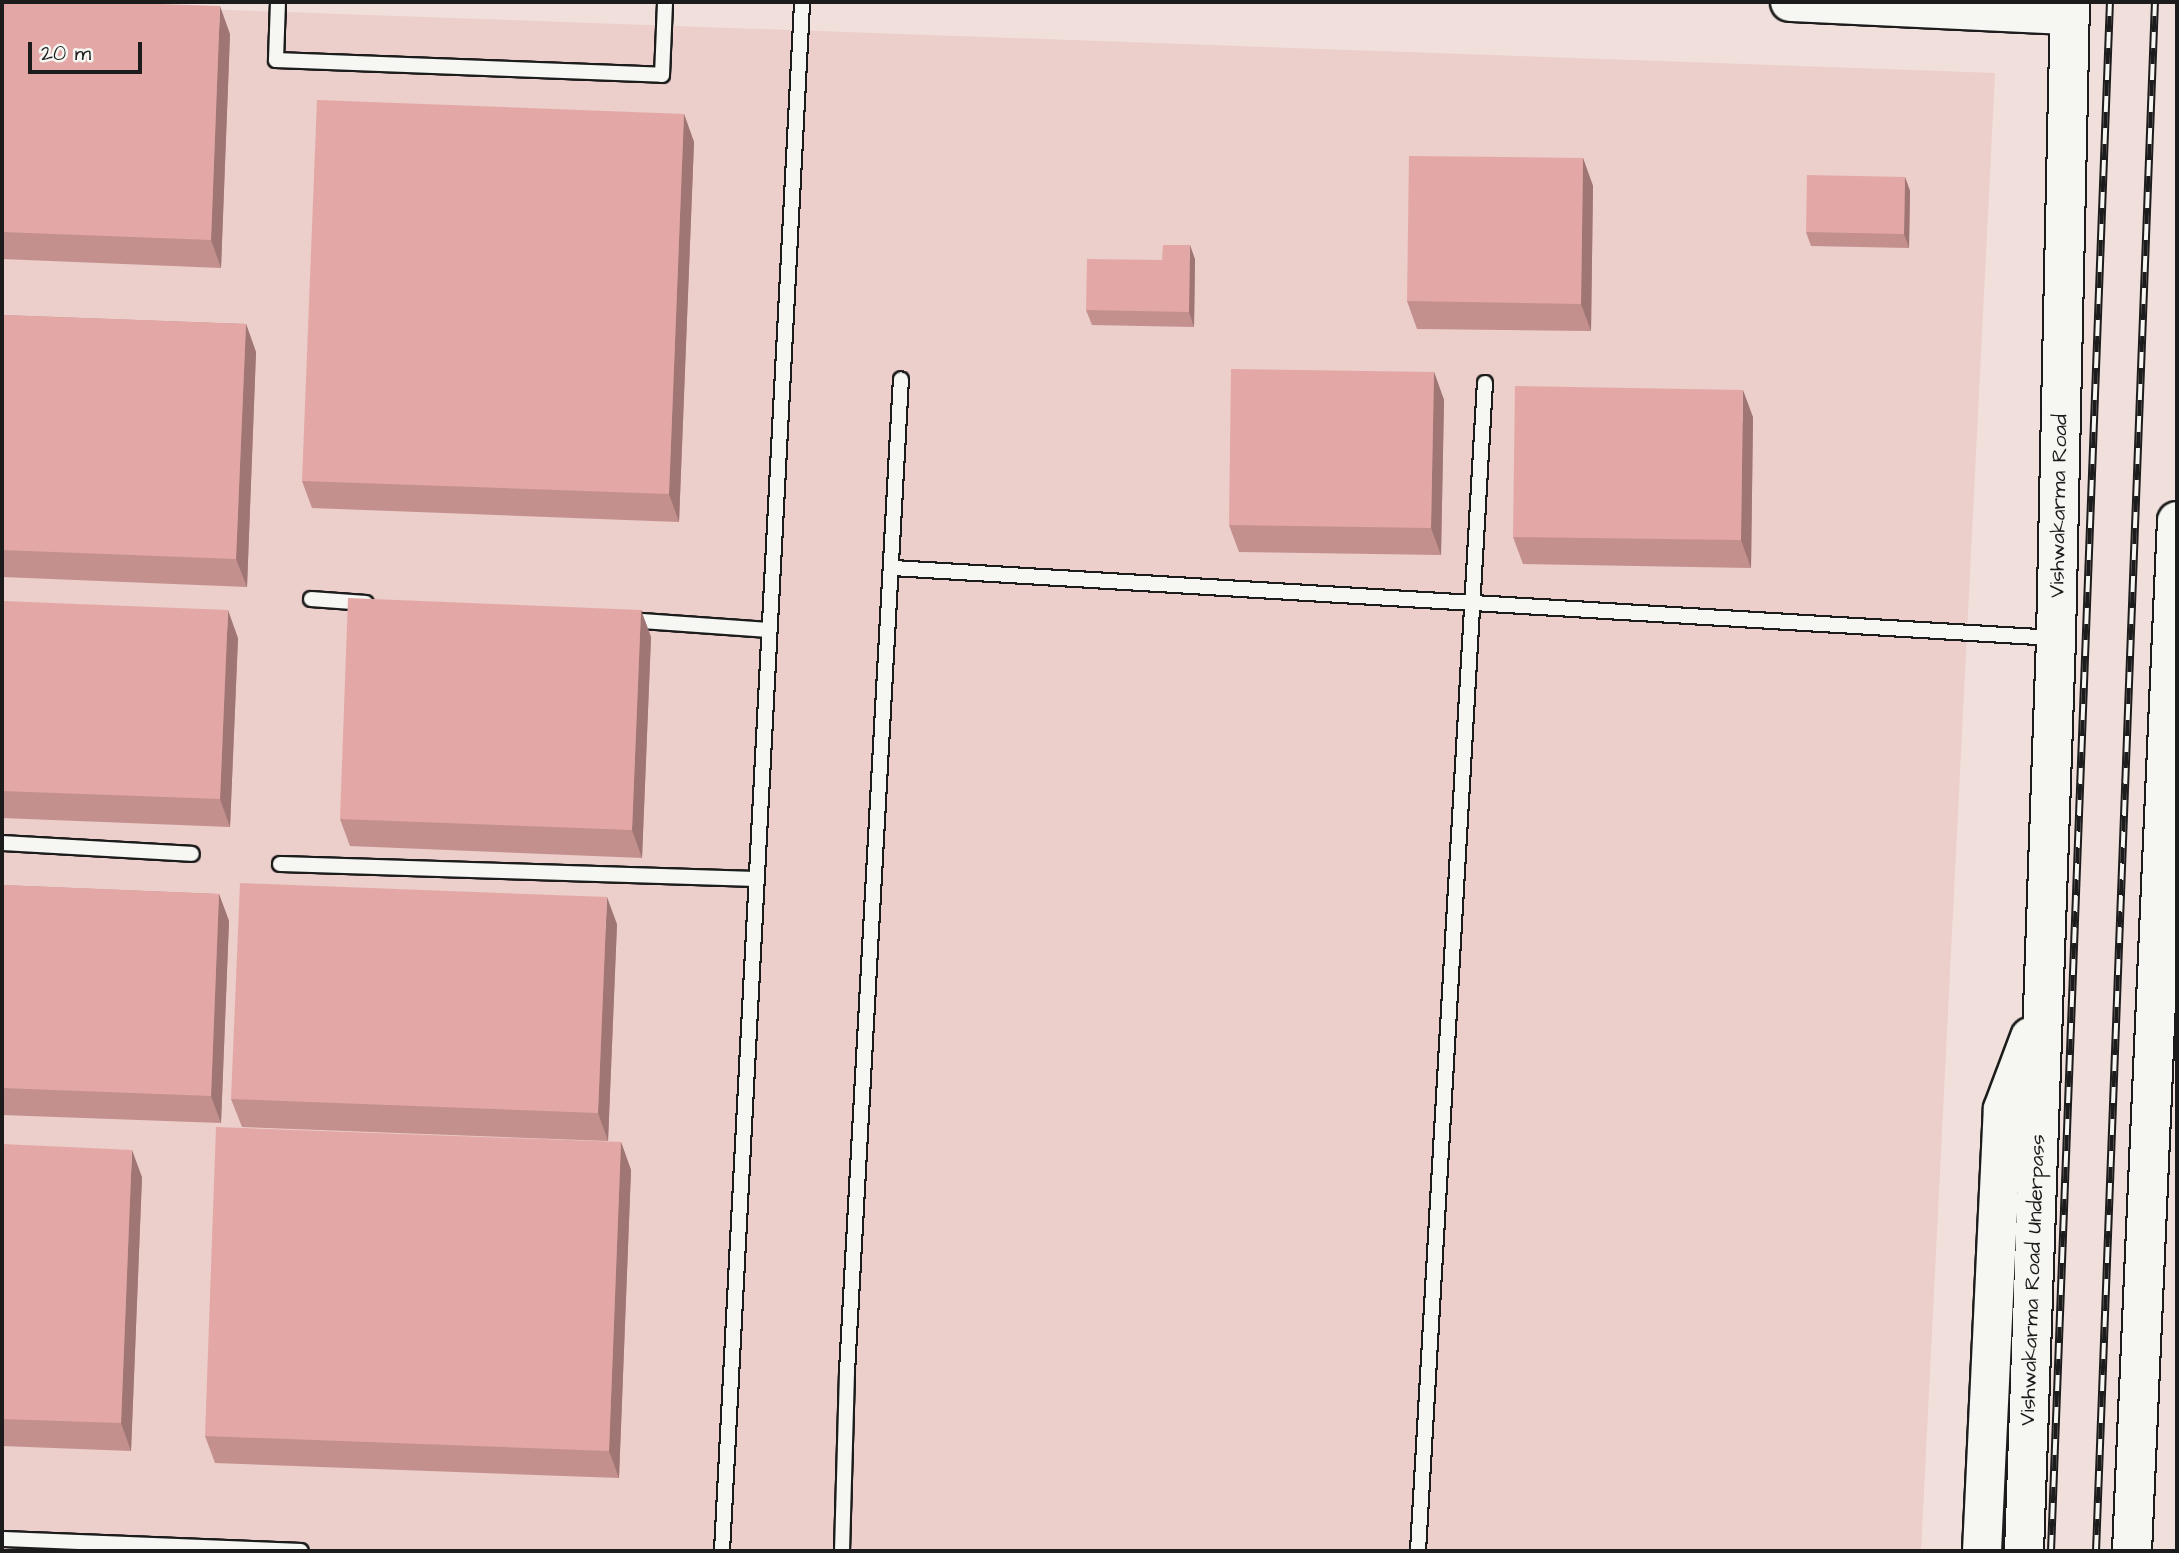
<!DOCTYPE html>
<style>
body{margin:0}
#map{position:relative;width:2179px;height:1553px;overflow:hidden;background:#f0dfdb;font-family:"Architects Daughter",sans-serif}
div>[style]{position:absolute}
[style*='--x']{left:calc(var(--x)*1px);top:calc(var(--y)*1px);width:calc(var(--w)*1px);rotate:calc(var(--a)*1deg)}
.built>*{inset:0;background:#eccecb}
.roads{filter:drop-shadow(2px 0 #1c1c1c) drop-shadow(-2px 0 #1c1c1c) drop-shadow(0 2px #1c1c1c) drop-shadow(0 -2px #1c1c1c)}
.lane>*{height:14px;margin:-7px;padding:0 7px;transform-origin:7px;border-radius:7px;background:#f6f6f2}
.secondary>*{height:38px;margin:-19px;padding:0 19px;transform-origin:19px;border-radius:19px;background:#f6f6f2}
.rail>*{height:8px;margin-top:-4px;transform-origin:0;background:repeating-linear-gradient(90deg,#f6f6f2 0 16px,#1c1c1c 0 32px);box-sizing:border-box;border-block:2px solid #1c1c1c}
.wall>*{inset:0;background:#c3908e}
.shaded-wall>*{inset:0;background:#9f7674}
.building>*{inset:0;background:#e3a8a5}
span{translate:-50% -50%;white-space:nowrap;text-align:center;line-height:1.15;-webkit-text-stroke:5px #f6f6f2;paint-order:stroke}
.street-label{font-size:21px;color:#1c1c1c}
.frame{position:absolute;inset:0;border:4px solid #1c1c1c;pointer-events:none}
.scale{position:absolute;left:28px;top:42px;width:114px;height:32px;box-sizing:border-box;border:4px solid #1c1c1c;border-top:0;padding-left:9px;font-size:21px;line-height:24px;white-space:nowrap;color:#1c1c1c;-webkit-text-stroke:5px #f6f6f2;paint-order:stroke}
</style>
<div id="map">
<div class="built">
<div style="clip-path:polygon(2px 2px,1995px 73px,1921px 1551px,2px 1551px)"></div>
</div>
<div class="roads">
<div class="lane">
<div style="--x:278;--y:2;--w:58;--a:92"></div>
<div style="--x:276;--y:60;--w:386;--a:2.2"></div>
<div style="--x:662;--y:75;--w:73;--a:-87.6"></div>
<div style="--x:893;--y:568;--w:1164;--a:3.45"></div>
<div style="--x:311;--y:599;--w:55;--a:4.2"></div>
<div style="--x:628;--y:620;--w:141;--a:4.1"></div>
<div style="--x:2;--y:843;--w:190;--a:3.3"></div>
<div style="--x:280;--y:864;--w:477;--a:1.8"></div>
<div style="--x:2;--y:1539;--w:299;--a:2.3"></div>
<div style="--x:722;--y:1551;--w:1551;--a:-87.04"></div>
<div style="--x:842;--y:1551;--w:179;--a:-88.4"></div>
<div style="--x:847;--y:1372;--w:994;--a:-86.89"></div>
<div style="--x:1418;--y:1551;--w:1170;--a:-86.72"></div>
</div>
<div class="secondary">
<div style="--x:1790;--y:2;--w:279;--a:2.7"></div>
<div style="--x:1982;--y:1551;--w:442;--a:-87.3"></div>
<div style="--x:2003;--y:1109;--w:77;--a:-69.4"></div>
<div style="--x:2024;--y:1551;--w:914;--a:-87.99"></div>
<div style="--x:2056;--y:638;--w:636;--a:-88.74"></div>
<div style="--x:2132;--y:1551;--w:1031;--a:-87.5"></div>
</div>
</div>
<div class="rail">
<div style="--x:2051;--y:1551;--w:1550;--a:-87.82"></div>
<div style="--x:2096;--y:1551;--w:1550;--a:-87.82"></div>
</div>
<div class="wall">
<div style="clip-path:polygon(2px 2px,230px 34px,221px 268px,2px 259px)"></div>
<div style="clip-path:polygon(684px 114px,694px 142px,679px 522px,312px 508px,302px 481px)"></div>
<div style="clip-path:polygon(1583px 158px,1593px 186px,1591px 331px,1417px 329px,1407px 301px)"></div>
<div style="clip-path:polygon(1905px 177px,1910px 191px,1909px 248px,1811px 246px,1806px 232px)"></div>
<div style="clip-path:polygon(1195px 259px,1194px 327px,1092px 325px,1086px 310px,1162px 260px)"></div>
<div style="clip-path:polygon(2px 315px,246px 324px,256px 352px,247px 587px,2px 577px)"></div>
<div style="clip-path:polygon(1434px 372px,1444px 400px,1441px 555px,1239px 552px,1229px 525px)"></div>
<div style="clip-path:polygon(1753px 417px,1751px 568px,1523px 564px,1513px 537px)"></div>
<div style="clip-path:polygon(2px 601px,238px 638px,230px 827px,2px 818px)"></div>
<div style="clip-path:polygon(641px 610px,651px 637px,642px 858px,350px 846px,340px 819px)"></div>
<div style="clip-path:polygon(2px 885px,219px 894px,229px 921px,221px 1123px,2px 1115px)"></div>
<div style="clip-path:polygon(617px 924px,608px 1141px,242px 1127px,231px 1099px)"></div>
<div style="clip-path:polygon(621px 1142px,631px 1170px,619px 1478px,215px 1463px,205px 1436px)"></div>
<div style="clip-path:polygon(2px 1144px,142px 1177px,131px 1451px,2px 1446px)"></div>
</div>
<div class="shaded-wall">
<div style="clip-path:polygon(220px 6px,230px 34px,221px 268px,211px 240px)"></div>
<div style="clip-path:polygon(684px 114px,694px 142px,679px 522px,669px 494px)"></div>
<div style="clip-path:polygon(1583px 158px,1593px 186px,1591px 331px,1581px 304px)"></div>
<div style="clip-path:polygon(1905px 177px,1910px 191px,1909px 248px,1904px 234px)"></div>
<div style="clip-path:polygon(1190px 245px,1195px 259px,1194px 327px,1189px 312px)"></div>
<div style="clip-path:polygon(246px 324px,256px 352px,247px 587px,236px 559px)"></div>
<div style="clip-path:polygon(1434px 372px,1444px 400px,1441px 555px,1431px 528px)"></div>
<div style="clip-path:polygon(1743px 390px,1753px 417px,1751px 568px,1741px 540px)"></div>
<div style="clip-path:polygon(228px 610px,238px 638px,230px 827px,220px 799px)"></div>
<div style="clip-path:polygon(641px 610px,651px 637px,642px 858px,632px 830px)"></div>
<div style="clip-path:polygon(219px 894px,229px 921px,221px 1123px,211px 1096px)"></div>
<div style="clip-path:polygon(607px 897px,617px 924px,608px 1141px,598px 1113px)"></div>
<div style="clip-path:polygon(621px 1142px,631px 1170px,619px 1478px,609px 1451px)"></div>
<div style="clip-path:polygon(132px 1150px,142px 1177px,131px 1451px,121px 1423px)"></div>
</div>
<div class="building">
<div style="clip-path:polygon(2px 2px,100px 2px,220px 6px,211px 240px,2px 232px)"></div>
<div style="clip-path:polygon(317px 100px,684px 114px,669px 494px,302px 481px)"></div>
<div style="clip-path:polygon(1409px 156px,1583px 158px,1581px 304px,1407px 301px)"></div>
<div style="clip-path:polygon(1807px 175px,1905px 177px,1904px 234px,1806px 232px)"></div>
<div style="clip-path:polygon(1163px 245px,1190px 245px,1189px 312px,1086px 310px,1087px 259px,1162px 260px)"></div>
<div style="clip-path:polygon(2px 315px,246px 324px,236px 559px,2px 550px)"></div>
<div style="clip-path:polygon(1231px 369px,1434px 372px,1431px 528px,1229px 525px)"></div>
<div style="clip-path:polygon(1515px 386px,1743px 390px,1741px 540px,1513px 537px)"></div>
<div style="clip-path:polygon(348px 598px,641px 610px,632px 830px,340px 819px)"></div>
<div style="clip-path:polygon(2px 601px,228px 610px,220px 799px,2px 791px)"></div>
<div style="clip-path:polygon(240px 883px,607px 897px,598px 1113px,231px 1099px)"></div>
<div style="clip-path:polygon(2px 885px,219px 894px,211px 1096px,2px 1088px)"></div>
<div style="clip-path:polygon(216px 1127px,621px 1142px,609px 1451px,205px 1436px)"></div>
<div style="clip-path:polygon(2px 1144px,132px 1150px,121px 1423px,2px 1419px)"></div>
</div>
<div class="street-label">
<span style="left:2059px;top:506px;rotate:-89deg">Vishwakarma Road</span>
<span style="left:2033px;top:1280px;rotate:-88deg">Vishwakarma Road Underpass</span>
</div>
<div class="frame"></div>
<div class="scale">20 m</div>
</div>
